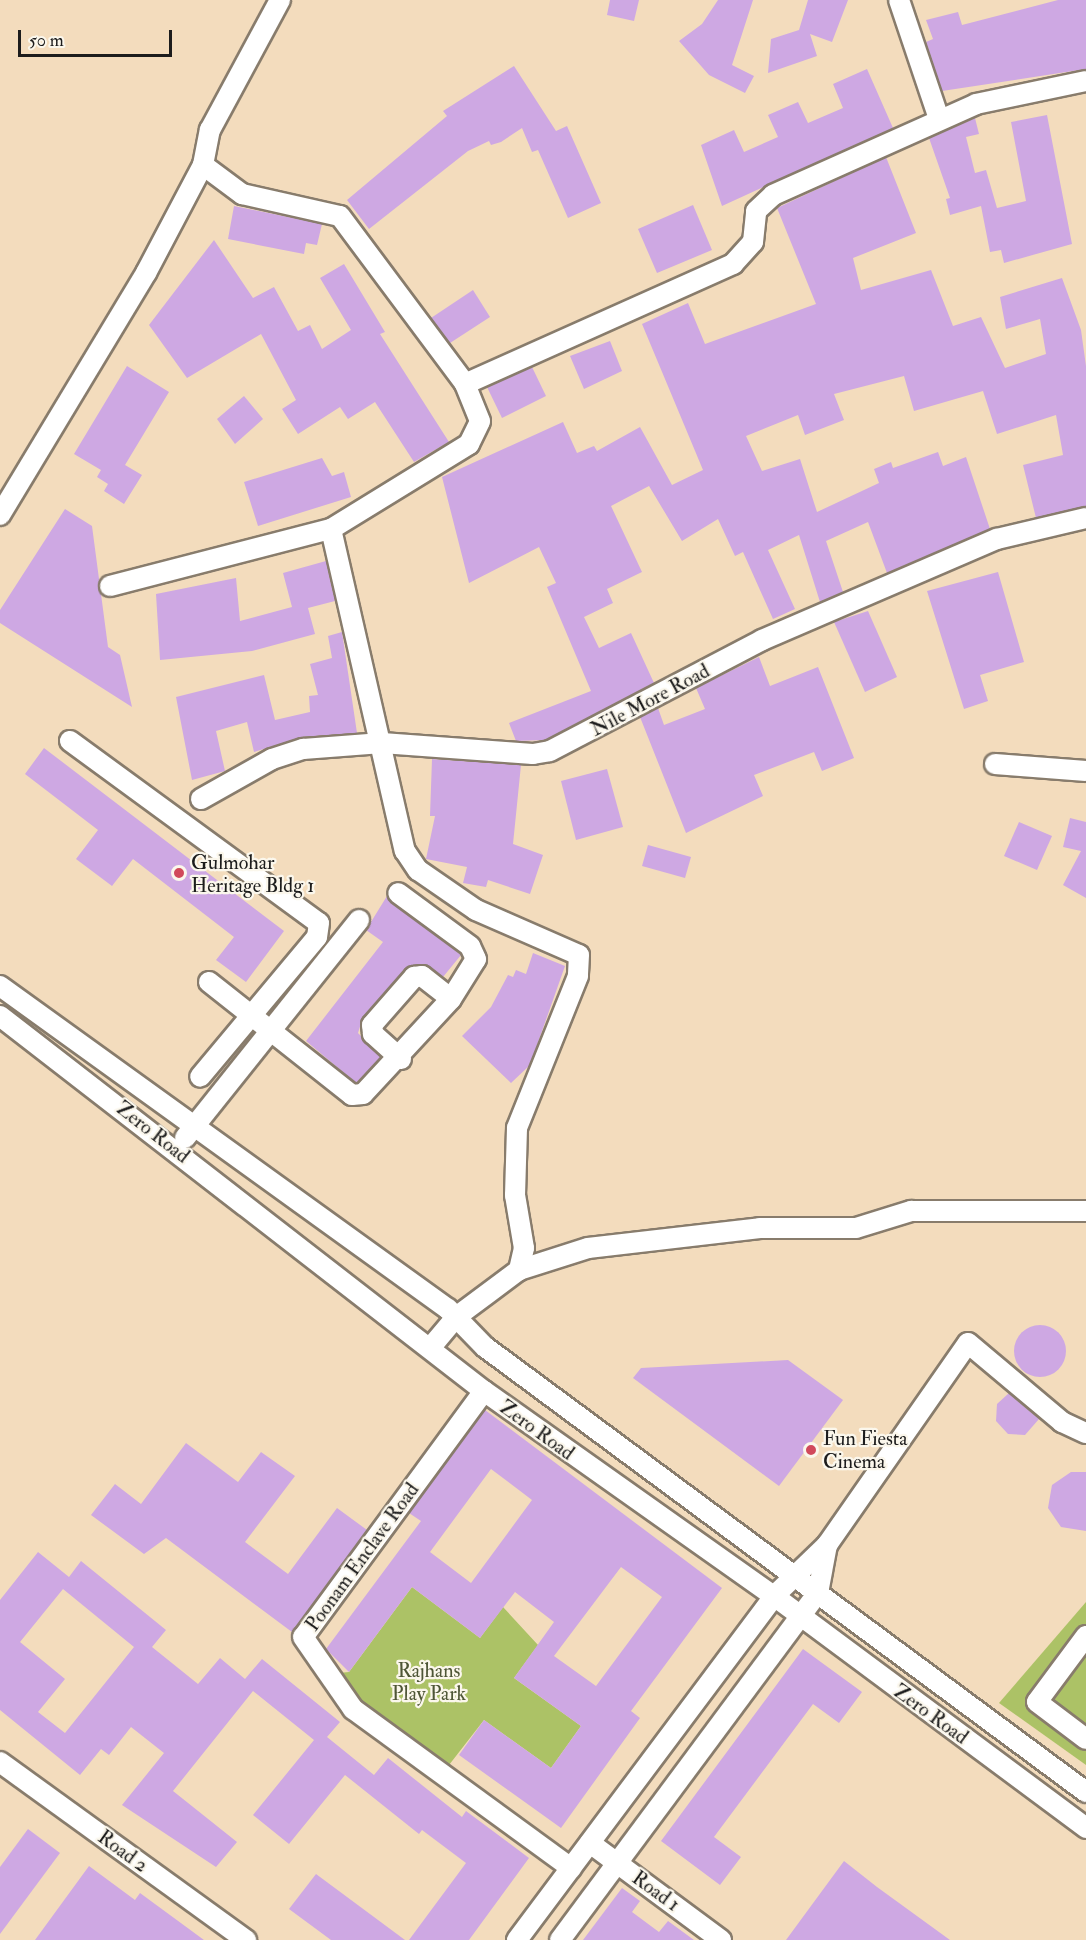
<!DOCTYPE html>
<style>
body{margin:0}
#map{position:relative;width:1086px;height:1940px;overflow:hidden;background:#f3dcbd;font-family:"IM FELL Double Pica",serif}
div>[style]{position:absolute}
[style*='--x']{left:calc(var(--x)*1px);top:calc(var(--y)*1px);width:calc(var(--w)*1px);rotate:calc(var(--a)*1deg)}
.green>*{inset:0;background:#acc266}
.building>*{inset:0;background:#cea8e3}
.round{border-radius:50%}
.roads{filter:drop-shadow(2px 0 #887c6c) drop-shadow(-2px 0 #887c6c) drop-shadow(0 2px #887c6c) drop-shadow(0 -2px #887c6c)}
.minor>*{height:20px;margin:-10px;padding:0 10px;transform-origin:10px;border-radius:10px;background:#fff}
.dots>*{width:16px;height:16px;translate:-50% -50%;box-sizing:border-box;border:3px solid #fbf7ec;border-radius:50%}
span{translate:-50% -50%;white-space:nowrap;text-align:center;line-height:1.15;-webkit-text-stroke:4.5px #fbf7ec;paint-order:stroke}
.street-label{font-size:20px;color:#1c1c1c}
.poi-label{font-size:20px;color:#1c1c1c}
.left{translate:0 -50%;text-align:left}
.park-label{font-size:20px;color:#4e5636}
.scale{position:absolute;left:18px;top:30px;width:154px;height:27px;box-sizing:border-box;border:3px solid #1c1c1c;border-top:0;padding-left:8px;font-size:18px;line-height:21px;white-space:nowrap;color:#1c1c1c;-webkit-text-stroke:4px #fbf7ec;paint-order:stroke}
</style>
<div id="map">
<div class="green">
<div style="clip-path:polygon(412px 1587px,480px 1638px,503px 1607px,538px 1645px,514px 1678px,581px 1726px,551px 1768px,484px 1720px,442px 1774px,328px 1674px,349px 1672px)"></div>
<div style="clip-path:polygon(1086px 1602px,1086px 1765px,999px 1703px)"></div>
</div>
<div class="building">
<div style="clip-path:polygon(610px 0,639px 0,634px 21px,607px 15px)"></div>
<div style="clip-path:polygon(718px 0,753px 0,732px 65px,754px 76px,745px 93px,709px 75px,679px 41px,702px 24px)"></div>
<div style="clip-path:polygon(808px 0,848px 0,832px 42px,810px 34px,817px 56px,768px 73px,771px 39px,799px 30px)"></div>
<div style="clip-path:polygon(1058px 0,1086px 0,1086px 69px,942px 91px,926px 42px,933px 39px,926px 20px,958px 12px,962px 25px)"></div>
<div style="clip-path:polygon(514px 66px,556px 131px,567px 126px,601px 203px,568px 218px,538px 150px,532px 152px,522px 128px,501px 142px,491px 145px,489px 141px,468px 151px,369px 229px,347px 200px,447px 116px,443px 111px)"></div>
<div style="clip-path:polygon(867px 69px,893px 128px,722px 206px,701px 145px,734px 130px,744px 152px,778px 137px,768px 115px,798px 102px,808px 123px,843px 108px,833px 84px)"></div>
<div style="clip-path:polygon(1047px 115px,1072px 244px,1004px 263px,1001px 250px,990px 252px,981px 206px,950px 215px,946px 199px,950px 198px,929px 138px,975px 118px,979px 134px,966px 137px,975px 173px,986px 170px,997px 208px,1026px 201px,1011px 122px)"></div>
<div style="clip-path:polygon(886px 157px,916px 233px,853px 258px,861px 290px,931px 270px,953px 326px,981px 317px,1005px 368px,1046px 354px,1040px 319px,1006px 329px,1000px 297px,1062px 278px,1081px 330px,1086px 366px,1086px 506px,1036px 518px,1023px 465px,1063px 455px,1056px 415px,997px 434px,983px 391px,914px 411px,904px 376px,834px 394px,844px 420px,805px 435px,798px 415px,746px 436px,762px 471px,800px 459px,817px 512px,879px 483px,874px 469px,891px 462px,893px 468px,938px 452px,943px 466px,966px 457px,990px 529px,887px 573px,868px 522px,826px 541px,843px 592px,820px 602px,799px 535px,768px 550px,795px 609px,773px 619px,743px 552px,735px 556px,718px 519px,682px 541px,649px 486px,611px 506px,642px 572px,607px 589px,613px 603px,584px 617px,599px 648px,631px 633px,654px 683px,546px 740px,516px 741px,509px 723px,591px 691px,547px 587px,556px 583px,539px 547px,469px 583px,442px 477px,563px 422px,577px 453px,594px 446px,597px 451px,640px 427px,672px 485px,703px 470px,642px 324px,688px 303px,705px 344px,816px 304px,777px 208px)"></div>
<div style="clip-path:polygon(693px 205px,712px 250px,657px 273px,638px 229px)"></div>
<div style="clip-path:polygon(234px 206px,322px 224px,317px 245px,306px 243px,304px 254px,228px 239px)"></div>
<div style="clip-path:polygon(214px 240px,253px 298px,274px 287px,298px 331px,310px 325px,322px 349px,351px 330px,320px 278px,344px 264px,385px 332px,380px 334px,449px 442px,414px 462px,375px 402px,348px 419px,340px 407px,298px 434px,282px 409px,296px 400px,261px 334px,187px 378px,149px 325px)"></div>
<div style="clip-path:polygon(473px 290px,490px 317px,450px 343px,431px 318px)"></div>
<div style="clip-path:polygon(610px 341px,622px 371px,584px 389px,570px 356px)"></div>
<div style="clip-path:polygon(127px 366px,169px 392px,125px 465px,142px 475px,124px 504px,104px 491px,108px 484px,97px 477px,101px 470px,74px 454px)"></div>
<div style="clip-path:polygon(532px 367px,546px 396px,502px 418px,487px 387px)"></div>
<div style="clip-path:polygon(244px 396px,263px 419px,235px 444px,217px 419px)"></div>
<div style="clip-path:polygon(322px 458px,332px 476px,344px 472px,351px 497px,258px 526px,244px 482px)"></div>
<div style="clip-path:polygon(65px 509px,92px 526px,108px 647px,120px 655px,132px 707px,0 623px,0 610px)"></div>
<div style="clip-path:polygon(326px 561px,335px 601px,308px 608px,315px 634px,252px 651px,160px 660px,156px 594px,236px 578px,240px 621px,292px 607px,283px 573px)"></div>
<div style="clip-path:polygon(998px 572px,1024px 662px,980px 675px,988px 701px,964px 709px,927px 591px)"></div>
<div style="clip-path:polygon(868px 611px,897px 677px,865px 692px,834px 622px)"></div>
<div style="clip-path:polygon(342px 632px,357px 733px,302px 737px,254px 752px,247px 722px,216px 731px,225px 771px,192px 780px,176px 697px,264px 675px,275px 720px,310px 712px,309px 696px,318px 695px,310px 664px,332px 658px,328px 636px)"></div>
<div style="clip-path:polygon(759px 657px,770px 686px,818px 667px,854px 758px,822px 771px,814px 752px,754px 775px,763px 796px,686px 833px,640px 717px,658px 708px,664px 725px,705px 709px,696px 688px)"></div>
<div style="clip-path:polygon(44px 748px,284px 931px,246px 982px,216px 960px,234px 937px,133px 859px,112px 886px,76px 859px,98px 830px,25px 774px)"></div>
<div style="clip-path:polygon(432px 759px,521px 765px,513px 844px,543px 855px,530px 894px,488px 880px,486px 887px,463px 883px,467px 867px,426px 859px,435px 816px,430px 816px)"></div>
<div style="clip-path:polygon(607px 769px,623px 827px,576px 840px,561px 781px)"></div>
<div style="clip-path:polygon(1070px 818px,1086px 822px,1086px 898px,1063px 885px,1081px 851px,1063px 847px)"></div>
<div style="clip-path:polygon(1019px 822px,1052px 836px,1037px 870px,1004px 856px)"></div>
<div style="clip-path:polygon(648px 845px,691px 857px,685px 878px,642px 866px)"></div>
<div style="clip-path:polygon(387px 896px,461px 955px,443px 977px,425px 964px,406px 969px,363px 1017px,358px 1033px,381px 1057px,356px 1083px,306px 1041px,383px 942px,366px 930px)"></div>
<div style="clip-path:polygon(533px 953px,565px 966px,530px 1065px,511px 1083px,462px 1036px,491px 1007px,508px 975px,513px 977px,516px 970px,526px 974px)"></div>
<div class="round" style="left:1014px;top:1325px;width:52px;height:52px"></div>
<div style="clip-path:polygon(788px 1360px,843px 1400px,779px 1486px,633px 1378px,641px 1368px)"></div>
<div style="clip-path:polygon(1009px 1393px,1039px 1419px,1025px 1435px,1008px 1434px,996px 1421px,997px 1404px)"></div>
<div style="clip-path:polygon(evenodd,485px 1410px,722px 1588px,631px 1711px,640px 1718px,561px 1828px,459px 1755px,484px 1720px,551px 1768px,581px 1726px,514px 1678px,554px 1622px,515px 1592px,480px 1638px,412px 1587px,349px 1672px,326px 1649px,421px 1521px,409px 1513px,485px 1410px,491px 1469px,532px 1500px,471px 1583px,430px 1552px,491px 1469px,485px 1410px,621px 1567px,662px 1597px,596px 1686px,554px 1656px,621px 1567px)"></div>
<div style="clip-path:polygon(186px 1443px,238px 1482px,261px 1452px,295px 1476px,245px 1542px,288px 1574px,337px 1508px,367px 1530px,292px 1632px,166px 1538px,144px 1554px,91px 1515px,115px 1484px,141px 1504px)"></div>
<div style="clip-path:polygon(1071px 1472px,1086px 1472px,1086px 1531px,1061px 1527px,1048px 1508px,1052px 1485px)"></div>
<div style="clip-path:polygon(evenodd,38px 1552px,69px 1577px,81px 1561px,166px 1630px,152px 1647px,198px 1684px,220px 1658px,245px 1679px,262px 1659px,340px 1722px,327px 1737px,374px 1775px,388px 1758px,462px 1817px,466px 1811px,529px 1858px,469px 1940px,409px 1940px,466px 1863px,422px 1830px,419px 1834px,345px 1775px,289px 1844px,253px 1815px,314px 1740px,253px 1691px,173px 1791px,237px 1842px,216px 1867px,122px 1805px,164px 1753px,131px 1727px,109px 1755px,101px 1749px,80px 1775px,0 1710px,0 1600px,38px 1552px,63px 1589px,134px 1647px,65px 1733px,38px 1712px,65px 1679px,20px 1642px,63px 1589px)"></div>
<div style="clip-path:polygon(803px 1649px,862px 1692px,839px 1723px,813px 1704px,714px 1837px,741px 1857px,720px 1885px,661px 1841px)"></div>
<div style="clip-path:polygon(28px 1829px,60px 1853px,0 1934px,0 1867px)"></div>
<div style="clip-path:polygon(844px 1861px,877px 1887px,950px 1940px,786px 1940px)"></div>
<div style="clip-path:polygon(89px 1866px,135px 1900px,140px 1893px,204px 1940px,35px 1940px)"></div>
<div style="clip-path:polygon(316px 1874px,405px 1940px,331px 1940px,289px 1909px)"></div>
<div style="clip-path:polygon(622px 1888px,640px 1901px,632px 1912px,659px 1932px,668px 1921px,694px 1940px,583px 1940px)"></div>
</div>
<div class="roads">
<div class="minor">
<div style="--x:899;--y:0;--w:126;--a:71.4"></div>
<div style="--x:203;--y:165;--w:49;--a:36.6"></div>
<div style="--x:242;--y:194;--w:100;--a:12.7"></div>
<div style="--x:340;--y:216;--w:209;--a:53.3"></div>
<div style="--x:465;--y:384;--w:294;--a:-24.1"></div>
<div style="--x:733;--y:264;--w:30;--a:-48"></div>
<div style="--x:753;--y:242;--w:31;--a:-84"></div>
<div style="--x:756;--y:211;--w:23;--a:-43"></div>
<div style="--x:773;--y:195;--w:222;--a:-24.1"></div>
<div style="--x:976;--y:104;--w:112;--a:-11.8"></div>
<div style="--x:0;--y:515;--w:283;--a:-58.9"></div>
<div style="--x:146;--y:273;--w:122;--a:-62.2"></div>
<div style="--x:203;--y:165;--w:36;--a:-79"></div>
<div style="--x:210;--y:130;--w:148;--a:-61.7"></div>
<div style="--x:331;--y:529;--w:330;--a:77.1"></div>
<div style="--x:405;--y:851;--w:23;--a:56"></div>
<div style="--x:418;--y:870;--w:70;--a:34.6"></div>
<div style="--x:476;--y:910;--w:112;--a:23.6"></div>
<div style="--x:579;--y:955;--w:21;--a:93"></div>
<div style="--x:578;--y:976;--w:164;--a:111.9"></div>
<div style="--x:517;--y:1128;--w:67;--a:91.7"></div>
<div style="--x:515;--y:1195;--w:54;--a:80.4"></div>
<div style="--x:524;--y:1248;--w:23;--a:103"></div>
<div style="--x:110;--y:586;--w:228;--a:-14.5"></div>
<div style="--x:331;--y:529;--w:162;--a:-31.6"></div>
<div style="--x:469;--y:444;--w:25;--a:-64"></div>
<div style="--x:480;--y:421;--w:40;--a:-112"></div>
<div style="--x:70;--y:741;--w:308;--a:36.2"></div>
<div style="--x:319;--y:923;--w:14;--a:98"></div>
<div style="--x:317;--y:937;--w:182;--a:129.9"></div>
<div style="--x:995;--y:764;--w:91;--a:4.4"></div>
<div style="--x:201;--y:799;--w:81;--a:-29.4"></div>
<div style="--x:272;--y:759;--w:33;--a:-18"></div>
<div style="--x:303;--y:749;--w:79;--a:-4.3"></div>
<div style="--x:382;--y:743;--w:151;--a:4.2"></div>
<div style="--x:533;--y:754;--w:17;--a:-10"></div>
<div style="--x:550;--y:751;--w:239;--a:-27.6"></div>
<div style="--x:762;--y:640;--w:256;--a:-23.3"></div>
<div style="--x:997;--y:539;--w:91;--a:-13.3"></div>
<div style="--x:209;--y:982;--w:182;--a:38.3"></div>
<div style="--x:352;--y:1095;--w:11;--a:-5"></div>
<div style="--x:363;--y:1094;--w:129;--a:-47.2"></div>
<div style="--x:451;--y:999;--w:47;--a:-58"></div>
<div style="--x:476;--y:959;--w:14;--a:-115"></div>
<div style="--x:470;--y:946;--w:89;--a:-143.6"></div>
<div style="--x:0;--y:986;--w:552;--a:35.79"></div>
<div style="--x:448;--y:1309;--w:53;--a:45.8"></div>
<div style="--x:485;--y:1347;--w:748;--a:36.52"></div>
<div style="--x:0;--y:1016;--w:612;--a:37.77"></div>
<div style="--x:484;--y:1391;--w:355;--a:35.3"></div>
<div style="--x:774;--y:1596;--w:389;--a:36.6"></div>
<div style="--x:401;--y:1059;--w:38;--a:-138"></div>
<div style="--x:373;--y:1034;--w:9;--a:-96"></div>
<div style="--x:372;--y:1025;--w:64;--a:-48.8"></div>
<div style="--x:414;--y:977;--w:8;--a:-7"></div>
<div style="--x:422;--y:976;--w:37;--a:38"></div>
<div style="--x:185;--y:1138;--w:279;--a:-51.4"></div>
<div style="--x:431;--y:1347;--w:39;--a:-50"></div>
<div style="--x:456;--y:1317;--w:79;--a:-36.7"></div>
<div style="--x:519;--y:1270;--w:72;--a:-17.7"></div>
<div style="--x:588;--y:1248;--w:173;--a:-6.6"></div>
<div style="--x:760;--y:1228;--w:96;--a:0"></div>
<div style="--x:856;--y:1228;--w:58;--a:-17.2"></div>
<div style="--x:911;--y:1211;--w:175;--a:0"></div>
<div style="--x:484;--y:1391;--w:305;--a:126.3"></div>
<div style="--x:303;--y:1637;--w:88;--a:55.2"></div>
<div style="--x:353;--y:1709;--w:270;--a:36.1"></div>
<div style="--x:1086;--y:1636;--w:82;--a:126.6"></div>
<div style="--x:1037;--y:1702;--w:61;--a:37.1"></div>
<div style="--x:0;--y:1762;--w:304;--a:35.9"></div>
<div style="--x:590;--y:1843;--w:163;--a:36.5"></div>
<div style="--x:517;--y:1940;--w:429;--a:-53.2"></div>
<div style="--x:774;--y:1596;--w:74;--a:-43.9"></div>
<div style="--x:827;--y:1545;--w:246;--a:-55.1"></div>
<div style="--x:968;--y:1343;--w:123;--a:40"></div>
<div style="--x:1062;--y:1422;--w:26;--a:25"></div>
<div style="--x:560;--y:1940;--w:432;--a:-53.4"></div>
<div style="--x:818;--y:1593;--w:49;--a:-79.4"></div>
</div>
</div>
<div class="dots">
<div style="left:179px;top:873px;background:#d1495b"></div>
<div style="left:811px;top:1450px;background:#d1495b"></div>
</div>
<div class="street-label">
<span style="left:650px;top:700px;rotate:-28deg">Nile More Road</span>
<span style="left:153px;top:1132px;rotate:38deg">Zero Road</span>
<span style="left:537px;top:1430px;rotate:36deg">Zero Road</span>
<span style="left:362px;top:1557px;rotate:-54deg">Poonam Enclave Road</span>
<span style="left:931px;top:1714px;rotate:36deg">Zero Road</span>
<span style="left:123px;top:1851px;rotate:36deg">Road 2</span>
<span style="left:656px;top:1891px;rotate:36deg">Road 1</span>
</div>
<div class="poi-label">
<span class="left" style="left:191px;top:874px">Gulmohar<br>Heritage Bldg 1</span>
<span class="left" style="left:823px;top:1450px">Fun Fiesta<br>Cinema</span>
</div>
<div class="park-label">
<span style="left:429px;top:1682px">Rajhans<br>Play Park</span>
</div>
<div class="scale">50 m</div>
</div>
